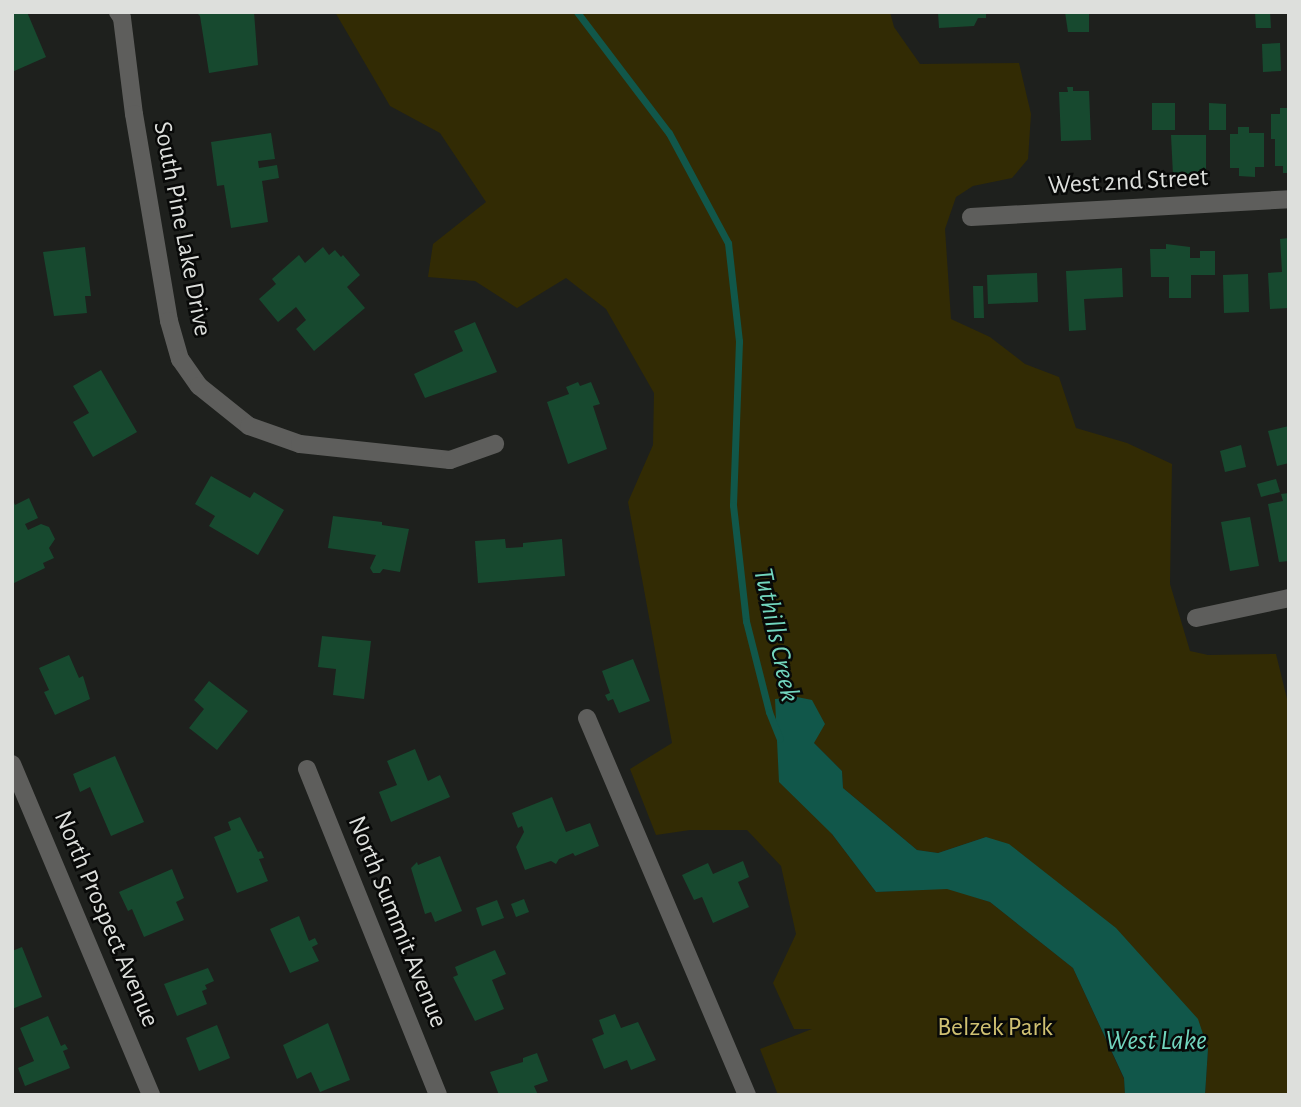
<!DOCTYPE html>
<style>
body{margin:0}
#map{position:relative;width:1301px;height:1107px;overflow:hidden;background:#1e201d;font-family:"Alegreya Sans",sans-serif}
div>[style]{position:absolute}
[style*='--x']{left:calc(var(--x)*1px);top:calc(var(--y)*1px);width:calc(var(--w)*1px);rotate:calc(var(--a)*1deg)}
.green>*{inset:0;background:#322b04}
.water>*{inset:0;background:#11574a}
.stream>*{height:7px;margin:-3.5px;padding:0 3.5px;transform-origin:3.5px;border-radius:3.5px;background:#11574a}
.building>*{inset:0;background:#17492f}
.street>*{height:18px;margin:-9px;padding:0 9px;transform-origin:9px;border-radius:9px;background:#5e5e5c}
span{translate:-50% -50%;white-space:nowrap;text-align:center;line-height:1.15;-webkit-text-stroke:5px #080908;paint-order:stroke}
.street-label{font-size:26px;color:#dddfdc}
.park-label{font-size:26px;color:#cfc072}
.water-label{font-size:28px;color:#72d6be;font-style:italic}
.frame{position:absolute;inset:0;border:14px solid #dddfdc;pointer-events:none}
</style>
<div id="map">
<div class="green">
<div style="clip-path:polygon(335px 12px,890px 12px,894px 27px,920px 64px,1019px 63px,1031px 114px,1028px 159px,1012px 178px,973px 186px,956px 197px,945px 229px,951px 319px,990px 337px,1025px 364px,1059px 377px,1076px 428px,1127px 443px,1172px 464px,1170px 584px,1190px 651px,1208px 655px,1276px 654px,1289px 707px,1289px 1095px,1205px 1095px,1208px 1049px,986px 837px,938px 853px,917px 850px,843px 788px,842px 771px,814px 743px,797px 697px,832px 834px,876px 892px,948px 888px,990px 902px,1073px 968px,1124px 1079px,1125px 1095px,778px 1095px,760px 1049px,812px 1029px,794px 1029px,773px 983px,796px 934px,781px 866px,747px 830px,690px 830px,656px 835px,630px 769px,672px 743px,628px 502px,653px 445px,654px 393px,606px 309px,566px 278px,517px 308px,475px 281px,428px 277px,433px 244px,486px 202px,440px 133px,390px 106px)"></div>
</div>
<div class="water">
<div style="clip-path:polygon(797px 697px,812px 700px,825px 724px,814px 743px,842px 771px,843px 788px,917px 850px,938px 853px,986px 837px,1009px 844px,1116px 928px,1198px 1019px,1208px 1049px,1205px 1095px,1125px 1095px,1124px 1078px,1073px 968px,990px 902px,947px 889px,876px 892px,832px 834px,779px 782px,775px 699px)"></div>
</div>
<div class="stream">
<div style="--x:577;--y:12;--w:152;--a:52.8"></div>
<div style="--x:669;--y:133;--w:125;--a:61.8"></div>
<div style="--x:728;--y:243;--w:99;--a:83.6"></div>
<div style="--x:739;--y:341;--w:164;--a:92.1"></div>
<div style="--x:733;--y:505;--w:117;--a:83.6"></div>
<div style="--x:746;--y:621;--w:94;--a:75.8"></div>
<div style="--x:769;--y:712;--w:29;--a:68"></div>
</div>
<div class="building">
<div style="clip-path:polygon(12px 12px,27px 12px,46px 57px,12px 72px)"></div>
<div style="clip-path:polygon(196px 12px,254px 12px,258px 65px,209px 73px,200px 16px)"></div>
<div style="clip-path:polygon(938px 12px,986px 12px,986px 18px,978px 18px,974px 26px,939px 28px)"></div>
<div style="clip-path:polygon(1065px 12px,1089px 12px,1089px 32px,1068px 32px)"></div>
<div style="clip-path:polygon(1255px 12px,1270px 12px,1271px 28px,1256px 28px)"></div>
<div style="clip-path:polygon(1280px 43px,1281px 71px,1263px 72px,1262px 44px)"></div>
<div style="clip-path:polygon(1067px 87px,1073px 87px,1073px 91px,1089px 91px,1091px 140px,1061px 141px,1059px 92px,1068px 92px)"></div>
<div style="clip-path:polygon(1152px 103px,1175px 103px,1175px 130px,1152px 130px)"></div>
<div style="clip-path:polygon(1209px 103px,1226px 104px,1226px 130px,1209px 130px)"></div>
<div style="clip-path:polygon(1280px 108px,1289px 108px,1289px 173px,1283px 173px,1283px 166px,1275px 166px,1275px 139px,1271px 139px,1271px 114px,1280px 114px)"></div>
<div style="clip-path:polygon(1238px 127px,1249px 127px,1249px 133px,1264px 133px,1264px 167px,1255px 167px,1255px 177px,1239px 176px,1239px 168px,1230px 168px,1230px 134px,1238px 134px)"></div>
<div style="clip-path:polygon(271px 133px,275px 159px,258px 161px,259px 168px,277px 165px,279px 178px,262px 181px,268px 222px,231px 228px,224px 185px,217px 186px,211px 142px)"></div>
<div style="clip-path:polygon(1171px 135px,1206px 135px,1206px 173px,1173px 175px)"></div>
<div style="clip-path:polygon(1289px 238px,1289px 308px,1270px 309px,1268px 273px,1282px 272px,1280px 239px)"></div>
<div style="clip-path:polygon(1166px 244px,1190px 247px,1190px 258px,1200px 258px,1200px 251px,1215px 251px,1215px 275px,1191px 275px,1191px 298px,1169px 298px,1169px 277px,1151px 277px,1150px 249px,1166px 249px)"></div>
<div style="clip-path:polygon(85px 247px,91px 296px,85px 296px,87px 313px,54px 316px,43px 252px)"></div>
<div style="clip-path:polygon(323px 247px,329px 255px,335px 250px,341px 257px,343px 255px,360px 275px,347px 287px,365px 308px,314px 351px,296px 329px,306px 320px,296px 307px,278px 322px,259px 299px,276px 284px,272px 279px,299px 255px,305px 263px)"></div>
<div style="clip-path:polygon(1122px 268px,1123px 297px,1084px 299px,1086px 330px,1069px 331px,1066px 271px)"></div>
<div style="clip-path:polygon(1037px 273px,1038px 302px,988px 304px,987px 275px)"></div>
<div style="clip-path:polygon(1248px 274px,1249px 312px,1224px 313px,1223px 275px)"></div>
<div style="clip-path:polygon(973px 286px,983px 286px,984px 318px,974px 318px)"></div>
<div style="clip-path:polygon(475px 322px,497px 372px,425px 398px,414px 374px,463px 351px,454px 331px)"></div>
<div style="clip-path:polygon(101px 370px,137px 432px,93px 457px,73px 422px,89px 413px,73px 386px)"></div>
<div style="clip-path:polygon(578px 382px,580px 386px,591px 382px,600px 404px,593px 406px,607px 449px,568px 464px,547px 402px,569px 394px,566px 387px)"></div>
<div style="clip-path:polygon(1289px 426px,1289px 463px,1277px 466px,1268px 431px)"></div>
<div style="clip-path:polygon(1241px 445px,1246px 467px,1225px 472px,1220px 451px)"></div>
<div style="clip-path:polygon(211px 476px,250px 498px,254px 492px,284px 510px,258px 555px,209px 526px,215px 516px,195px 504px)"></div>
<div style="clip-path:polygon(1276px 479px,1280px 492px,1261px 497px,1257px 484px)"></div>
<div style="clip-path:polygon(1289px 493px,1289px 561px,1279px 562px,1268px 504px,1283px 501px,1281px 494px)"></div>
<div style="clip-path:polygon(12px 498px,15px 505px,29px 498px,38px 518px,25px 524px,28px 530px,41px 524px,49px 527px,55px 539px,49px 548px,54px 558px,43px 563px,45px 568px,12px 584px)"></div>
<div style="clip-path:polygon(333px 516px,382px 522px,382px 525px,409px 529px,400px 572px,383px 569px,380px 573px,373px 573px,370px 568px,376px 555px,328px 548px)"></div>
<div style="clip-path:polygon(1250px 517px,1259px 566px,1230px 571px,1221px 522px)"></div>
<div style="clip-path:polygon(505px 539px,506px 548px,523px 547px,523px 543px,562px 539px,565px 576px,478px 583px,475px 541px)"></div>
<div style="clip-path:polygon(322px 636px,371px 641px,364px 699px,333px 695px,336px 669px,318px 667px)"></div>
<div style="clip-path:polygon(69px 655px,79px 678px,83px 676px,90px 699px,55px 715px,44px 692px,49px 690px,39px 668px)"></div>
<div style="clip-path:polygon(633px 659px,650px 701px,619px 713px,613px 699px,608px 701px,605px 695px,610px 693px,602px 671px)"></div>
<div style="clip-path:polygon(209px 681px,248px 711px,217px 750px,189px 728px,204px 709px,194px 700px)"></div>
<div style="clip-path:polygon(415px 749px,428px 781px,440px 775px,450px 797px,391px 822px,379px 792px,397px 785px,387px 761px)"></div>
<div style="clip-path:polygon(115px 756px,144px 822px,111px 836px,90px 787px,80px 792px,73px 774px)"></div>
<div style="clip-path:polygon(552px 797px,566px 832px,590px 823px,599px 846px,575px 856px,573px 853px,559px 859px,556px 864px,551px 861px,525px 870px,516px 847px,524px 832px,522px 826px,518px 828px,512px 813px)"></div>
<div style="clip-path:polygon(240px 817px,258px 852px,261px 851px,264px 858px,259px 859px,268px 881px,237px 893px,214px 837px,231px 830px,228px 822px)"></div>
<div style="clip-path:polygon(440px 856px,462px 911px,435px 922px,431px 912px,425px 914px,411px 868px,417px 862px,418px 865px)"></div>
<div style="clip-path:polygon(743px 861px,749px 877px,738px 882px,749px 907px,713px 923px,702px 897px,694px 900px,682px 875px,708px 863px,713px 874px)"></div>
<div style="clip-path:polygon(172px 869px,184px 898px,176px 902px,184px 920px,144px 937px,132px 909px,128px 911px,119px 892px)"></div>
<div style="clip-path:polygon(524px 899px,529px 912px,516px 917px,511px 904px)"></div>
<div style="clip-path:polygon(497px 900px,504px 918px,482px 926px,476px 908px)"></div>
<div style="clip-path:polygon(299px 916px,309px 941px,315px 938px,318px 944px,312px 947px,319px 961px,290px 973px,270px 929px)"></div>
<div style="clip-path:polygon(22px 947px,42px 997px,12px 1009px,12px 951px)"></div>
<div style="clip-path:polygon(495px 950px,506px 974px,492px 980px,504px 1009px,475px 1021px,453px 977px,458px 975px,455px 967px)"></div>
<div style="clip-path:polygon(208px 968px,214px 981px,205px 985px,207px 989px,202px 991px,207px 1004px,177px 1016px,164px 984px)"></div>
<div style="clip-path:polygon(615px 1014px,621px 1028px,638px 1022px,656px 1060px,631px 1070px,627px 1060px,604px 1069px,592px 1039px,604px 1034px,599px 1020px)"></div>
<div style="clip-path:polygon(48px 1016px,61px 1046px,65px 1044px,68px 1049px,63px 1051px,70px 1068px,25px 1086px,18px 1068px,34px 1061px,20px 1028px)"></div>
<div style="clip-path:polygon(328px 1023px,350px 1080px,320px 1092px,311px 1072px,297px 1079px,283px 1045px)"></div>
<div style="clip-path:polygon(217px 1025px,230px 1058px,199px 1071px,186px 1038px)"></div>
<div style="clip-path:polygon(537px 1053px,548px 1081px,534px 1086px,538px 1095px,499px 1095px,490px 1072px,523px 1062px,523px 1058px)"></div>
</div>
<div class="street">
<div style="--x:118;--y:12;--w:7;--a:56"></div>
<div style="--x:122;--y:18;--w:97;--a:82.9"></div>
<div style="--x:134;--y:114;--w:210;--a:80.4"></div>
<div style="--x:169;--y:321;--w:40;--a:74"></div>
<div style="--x:180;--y:359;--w:33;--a:55"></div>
<div style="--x:199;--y:386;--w:64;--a:38.7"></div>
<div style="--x:249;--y:426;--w:54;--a:19.4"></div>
<div style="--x:300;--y:444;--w:151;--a:6.1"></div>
<div style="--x:450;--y:460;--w:48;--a:-19.6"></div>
<div style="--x:971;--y:217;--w:319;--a:-3.2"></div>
<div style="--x:1196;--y:618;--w:95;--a:-12.1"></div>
<div style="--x:587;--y:718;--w:410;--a:67"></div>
<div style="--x:12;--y:764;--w:359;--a:67.2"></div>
<div style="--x:307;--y:769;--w:351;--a:68.1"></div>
</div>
<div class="street-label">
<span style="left:1128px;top:182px;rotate:-3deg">West 2nd Street</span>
<span style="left:182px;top:229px;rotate:79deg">South Pine Lake Drive</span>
<span style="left:106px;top:919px;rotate:67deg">North Prospect Avenue</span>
<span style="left:397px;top:922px;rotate:68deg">North Summit Avenue</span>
</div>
<div class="park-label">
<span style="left:995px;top:1028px">Belzek Park</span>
</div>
<div class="water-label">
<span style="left:776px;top:635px;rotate:78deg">Tuthills Creek</span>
<span style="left:1156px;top:1041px">West Lake</span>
</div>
<div class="frame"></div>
</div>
